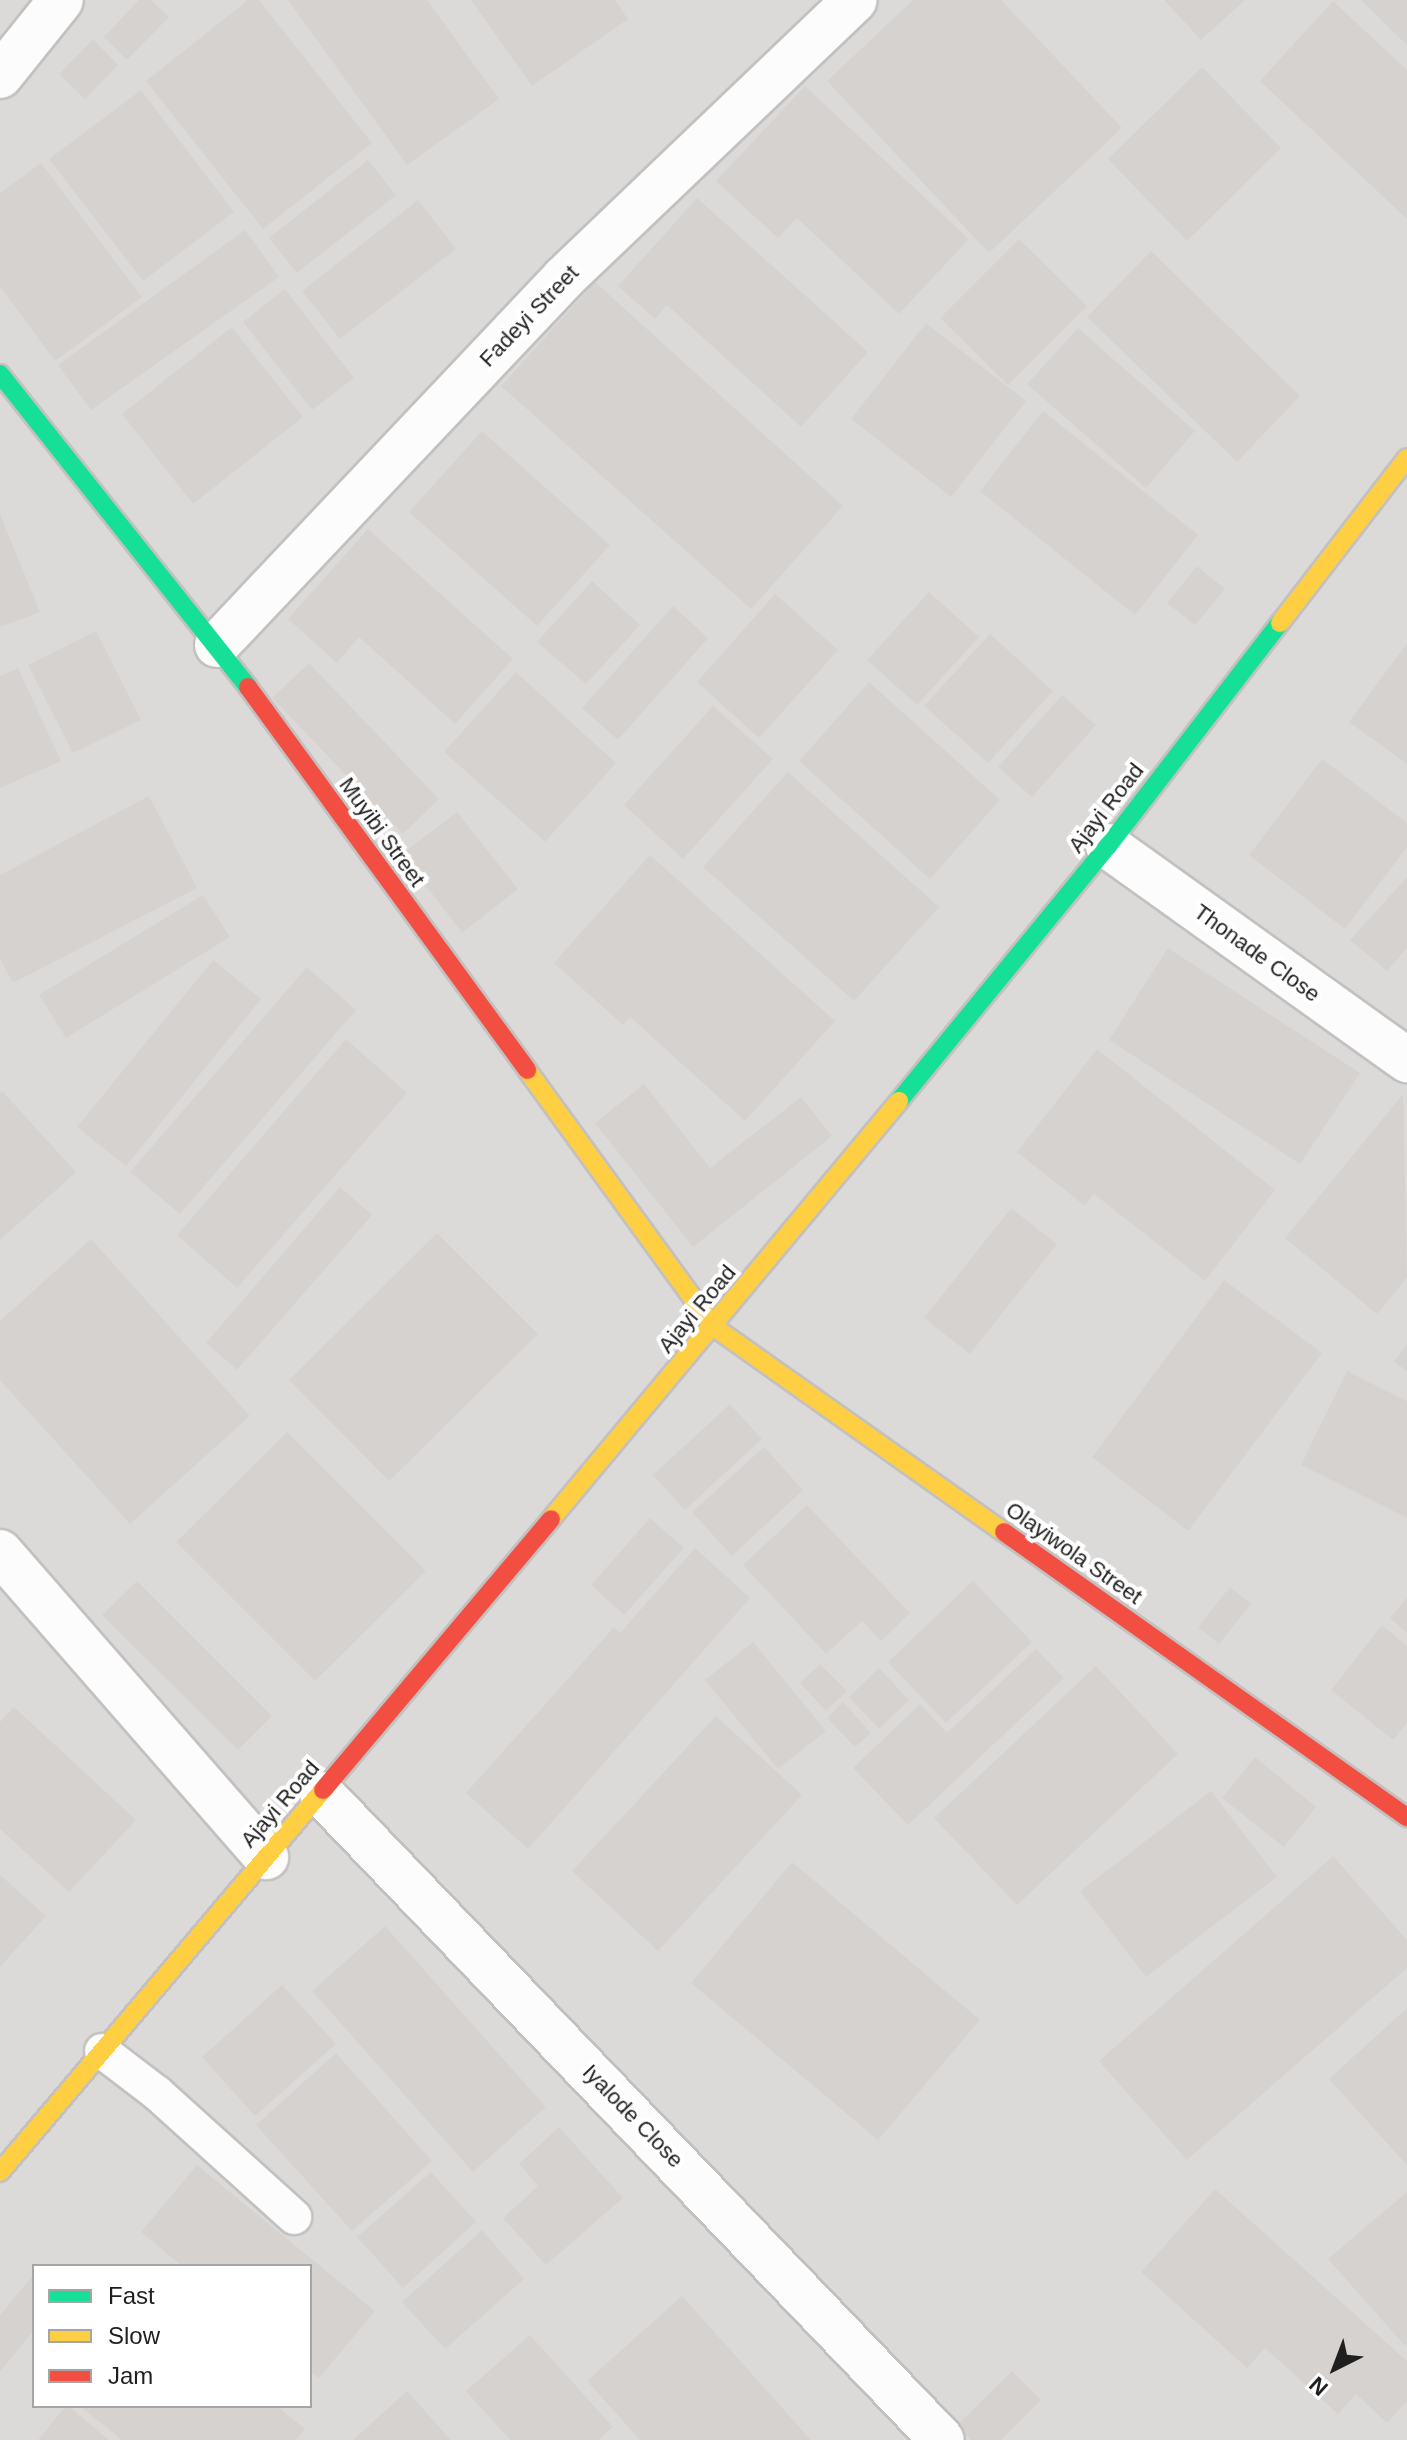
<!DOCTYPE html>
<style>
body{margin:0}
#map{position:relative;width:1407px;height:2440px;overflow:hidden;background:#edeae8;font-family:Arial,sans-serif}
div>[style]{position:absolute}
[style*='--x']{left:calc(var(--x)*1px);top:calc(var(--y)*1px);width:calc(var(--w)*1px);rotate:calc(var(--a)*1deg)}
.residential>*{inset:0;background:#dcdad9}
.building>*{inset:0;background:#d6d2d0}
.roads{filter:drop-shadow(2px 0 #c3c1c0) drop-shadow(-2px 0 #c3c1c0) drop-shadow(0 2px #c3c1c0) drop-shadow(0 -2px #c3c1c0)}
.lane>*{height:34px;margin:-17px;padding:0 17px;transform-origin:17px;border-radius:17px;background:#fcfcfc}
.street>*{height:44px;margin:-22px;padding:0 22px;transform-origin:22px;border-radius:22px;background:#fcfcfc}
.fast>*{height:18px;margin:-9px;padding:0 9px;transform-origin:9px;border-radius:9px;background:#16e098}
.slow>*{height:18px;margin:-9px;padding:0 9px;transform-origin:9px;border-radius:9px;background:#ffcf43}
.jam>*{height:18px;margin:-9px;padding:0 9px;transform-origin:9px;border-radius:9px;background:#f24e42}
span{translate:-50% -50%;white-space:nowrap;text-align:center;line-height:1.15;-webkit-text-stroke:8px #fff;paint-order:stroke}
.street-label{font-size:22px;color:#1f1f1f}
.legend{position:absolute;left:32px;top:2264px;width:280px;height:144px;box-sizing:border-box;background:#fff;border:2px solid #a5a5a5;margin:0;padding:10px 14px;list-style:none;font-size:24px;color:#1f1f1f}
.legend li{display:flex;align-items:center;gap:16px;height:40px}
.legend b{width:40px;border:2px solid #a5a5a5}
.north{position:absolute;left:1295px;top:2328px;width:80px;height:80px;-webkit-text-stroke:6px #fff;paint-order:stroke;rotate:222deg;font-size:22px;font-weight:700;line-height:32px;text-align:center;color:#1f1f1f}
.north::after{content:'';display:block;margin:auto;width:28px;height:36px;background:#1f1f1f;clip-path:polygon(50% 0,100% 100%,50% 72%,0 100%)}
</style>
<div id="map">
<div class="residential">
<div style="clip-path:polygon(evenodd,0 0,1407px 0,1407px 2440px,0 2440px,0 0,34px 2266px,310px 2266px,310px 2406px,34px 2406px,34px 2266px)"></div>
</div>
<div class="building">
<div style="clip-path:polygon(139px 0,151px 0,169px 17px,127px 60px,104px 37px)"></div>
<div style="clip-path:polygon(248px 0,259px 0,372px 143px,263px 229px,146px 81px)"></div>
<div style="clip-path:polygon(288px 0,427px 0,499px 99px,407px 165px)"></div>
<div style="clip-path:polygon(471px 0,615px 0,628px 19px,532px 86px)"></div>
<div style="clip-path:polygon(913px 0,1001px 0,1122px 128px,989px 253px,827px 81px)"></div>
<div style="clip-path:polygon(1164px 0,1245px 0,1201px 40px)"></div>
<div style="clip-path:polygon(1361px 0,1407px 0,1407px 45px)"></div>
<div style="clip-path:polygon(1333px 1px,1407px 70px,1407px 219px,1260px 81px)"></div>
<div style="clip-path:polygon(93px 39px,118px 65px,85px 99px,59px 74px)"></div>
<div style="clip-path:polygon(1202px 67px,1281px 148px,1187px 241px,1108px 159px)"></div>
<div style="clip-path:polygon(805px 86px,969px 239px,899px 314px,797px 218px,778px 238px,716px 181px)"></div>
<div style="clip-path:polygon(141px 90px,234px 212px,143px 281px,49px 159px)"></div>
<div style="clip-path:polygon(368px 160px,396px 195px,297px 273px,269px 238px)"></div>
<div style="clip-path:polygon(41px 163px,142px 297px,55px 361px,0 286px,0 193px)"></div>
<div style="clip-path:polygon(697px 198px,868px 352px,801px 427px,667px 305px,655px 319px,618px 286px)"></div>
<div style="clip-path:polygon(418px 200px,456px 249px,340px 339px,302px 291px)"></div>
<div style="clip-path:polygon(245px 230px,279px 277px,91px 410px,58px 365px)"></div>
<div style="clip-path:polygon(1019px 239px,1087px 306px,1008px 385px,940px 318px)"></div>
<div style="clip-path:polygon(1151px 251px,1300px 396px,1237px 462px,1087px 317px)"></div>
<div style="clip-path:polygon(595px 282px,843px 506px,751px 609px,501px 386px)"></div>
<div style="clip-path:polygon(285px 289px,354px 378px,312px 410px,243px 322px)"></div>
<div style="clip-path:polygon(926px 323px,1026px 401px,951px 497px,851px 419px)"></div>
<div style="clip-path:polygon(232px 327px,303px 417px,193px 504px,122px 414px)"></div>
<div style="clip-path:polygon(1078px 328px,1195px 431px,1146px 488px,1027px 384px)"></div>
<div style="clip-path:polygon(1043px 411px,1198px 535px,1135px 615px,980px 491px)"></div>
<div style="clip-path:polygon(482px 431px,610px 545px,537px 626px,409px 512px)"></div>
<div style="clip-path:polygon(0 514px,40px 612px,0 627px)"></div>
<div style="clip-path:polygon(368px 529px,513px 659px,455px 724px,359px 637px,337px 663px,288px 619px)"></div>
<div style="clip-path:polygon(1197px 566px,1225px 589px,1195px 625px,1167px 603px)"></div>
<div style="clip-path:polygon(592px 581px,640px 625px,586px 684px,537px 642px)"></div>
<div style="clip-path:polygon(929px 592px,979px 637px,917px 705px,867px 660px)"></div>
<div style="clip-path:polygon(775px 594px,838px 650px,759px 738px,697px 682px)"></div>
<div style="clip-path:polygon(673px 606px,708px 638px,618px 740px,582px 708px)"></div>
<div style="clip-path:polygon(96px 631px,141px 720px,73px 753px,28px 665px)"></div>
<div style="clip-path:polygon(990px 634px,1053px 691px,988px 763px,924px 706px)"></div>
<div style="clip-path:polygon(1407px 643px,1407px 764px,1349px 722px)"></div>
<div style="clip-path:polygon(309px 663px,439px 799px,403px 834px,272px 698px)"></div>
<div style="clip-path:polygon(18px 668px,61px 761px,0 788px,0 676px)"></div>
<div style="clip-path:polygon(516px 672px,616px 763px,545px 842px,444px 752px)"></div>
<div style="clip-path:polygon(869px 682px,1000px 800px,930px 879px,799px 761px)"></div>
<div style="clip-path:polygon(1062px 695px,1096px 725px,1032px 797px,998px 767px)"></div>
<div style="clip-path:polygon(713px 706px,773px 759px,683px 859px,624px 805px)"></div>
<div style="clip-path:polygon(1322px 759px,1407px 823px,1407px 847px,1345px 929px,1249px 855px)"></div>
<div style="clip-path:polygon(788px 772px,939px 907px,854px 1001px,703px 867px)"></div>
<div style="clip-path:polygon(149px 796px,197px 888px,13px 983px,0 958px,0 875px)"></div>
<div style="clip-path:polygon(457px 812px,518px 889px,462px 933px,402px 854px)"></div>
<div style="clip-path:polygon(650px 855px,835px 1021px,745px 1121px,630px 1017px,623px 1025px,554px 963px)"></div>
<div style="clip-path:polygon(1407px 877px,1407px 948px,1387px 971px,1350px 940px)"></div>
<div style="clip-path:polygon(203px 895px,230px 937px,66px 1038px,39px 995px)"></div>
<div style="clip-path:polygon(1168px 948px,1360px 1073px,1300px 1164px,1109px 1040px)"></div>
<div style="clip-path:polygon(213px 960px,261px 999px,126px 1166px,77px 1127px)"></div>
<div style="clip-path:polygon(307px 967px,356px 1010px,180px 1214px,130px 1172px)"></div>
<div style="clip-path:polygon(346px 1039px,407px 1093px,237px 1288px,177px 1235px)"></div>
<div style="clip-path:polygon(1097px 1049px,1275px 1190px,1205px 1281px,1094px 1194px,1085px 1206px,1017px 1152px)"></div>
<div style="clip-path:polygon(644px 1084px,710px 1168px,801px 1097px,832px 1136px,693px 1247px,595px 1123px)"></div>
<div style="clip-path:polygon(2px 1091px,76px 1172px,0 1240px,0 1093px)"></div>
<div style="clip-path:polygon(1403px 1094px,1407px 1278px,1377px 1314px,1285px 1238px)"></div>
<div style="clip-path:polygon(340px 1187px,372px 1215px,237px 1370px,206px 1343px)"></div>
<div style="clip-path:polygon(1011px 1208px,1057px 1244px,970px 1354px,924px 1318px)"></div>
<div style="clip-path:polygon(437px 1233px,538px 1334px,389px 1481px,289px 1380px)"></div>
<div style="clip-path:polygon(91px 1239px,250px 1416px,130px 1524px,0 1380px,0 1321px)"></div>
<div style="clip-path:polygon(1224px 1280px,1322px 1353px,1188px 1531px,1092px 1457px)"></div>
<div style="clip-path:polygon(1407px 1344px,1407px 1371px,1394px 1362px)"></div>
<div style="clip-path:polygon(1347px 1371px,1407px 1401px,1407px 1518px,1301px 1465px)"></div>
<div style="clip-path:polygon(730px 1404px,762px 1439px,685px 1510px,653px 1475px)"></div>
<div style="clip-path:polygon(287px 1432px,426px 1571px,315px 1681px,176px 1542px)"></div>
<div style="clip-path:polygon(764px 1447px,803px 1490px,732px 1556px,692px 1512px)"></div>
<div style="clip-path:polygon(807px 1505px,910px 1613px,881px 1641px,862px 1621px,826px 1654px,743px 1565px)"></div>
<div style="clip-path:polygon(650px 1518px,684px 1548px,624px 1615px,591px 1585px)"></div>
<div style="clip-path:polygon(695px 1548px,750px 1598px,528px 1849px,466px 1793px,614px 1627px,620px 1633px)"></div>
<div style="clip-path:polygon(137px 1581px,272px 1716px,238px 1750px,102px 1615px)"></div>
<div style="clip-path:polygon(973px 1581px,1032px 1642px,946px 1723px,888px 1662px)"></div>
<div style="clip-path:polygon(1230px 1587px,1251px 1604px,1219px 1644px,1198px 1627px)"></div>
<div style="clip-path:polygon(1407px 1598px,1407px 1633px,1390px 1618px)"></div>
<div style="clip-path:polygon(1382px 1625px,1407px 1646px,1407px 1723px,1393px 1740px,1331px 1690px)"></div>
<div style="clip-path:polygon(753px 1642px,826px 1731px,778px 1769px,705px 1680px)"></div>
<div style="clip-path:polygon(1036px 1649px,1064px 1678px,908px 1825px,853px 1768px,920px 1704px,947px 1733px)"></div>
<div style="clip-path:polygon(820px 1664px,847px 1691px,826px 1711px,800px 1683px)"></div>
<div style="clip-path:polygon(1096px 1666px,1178px 1754px,1017px 1905px,934px 1818px)"></div>
<div style="clip-path:polygon(879px 1668px,909px 1700px,879px 1729px,849px 1697px)"></div>
<div style="clip-path:polygon(843px 1702px,871px 1733px,855px 1747px,827px 1718px)"></div>
<div style="clip-path:polygon(14px 1707px,136px 1820px,69px 1892px,0 1829px,0 1722px)"></div>
<div style="clip-path:polygon(716px 1716px,802px 1795px,658px 1951px,572px 1871px)"></div>
<div style="clip-path:polygon(1255px 1757px,1316px 1807px,1284px 1847px,1222px 1798px)"></div>
<div style="clip-path:polygon(1211px 1791px,1277px 1877px,1146px 1977px,1080px 1891px)"></div>
<div style="clip-path:polygon(1333px 1856px,1407px 1940px,1407px 1968px,1187px 2160px,1099px 2061px)"></div>
<div style="clip-path:polygon(792px 1862px,980px 2020px,878px 2140px,691px 1983px)"></div>
<div style="clip-path:polygon(0 1875px,46px 1916px,0 1967px)"></div>
<div style="clip-path:polygon(385px 1926px,546px 2107px,473px 2172px,312px 1991px)"></div>
<div style="clip-path:polygon(282px 1985px,336px 2044px,255px 2116px,202px 2057px)"></div>
<div style="clip-path:polygon(1407px 2008px,1407px 2165px,1329px 2079px)"></div>
<div style="clip-path:polygon(336px 2053px,432px 2161px,352px 2231px,256px 2125px)"></div>
<div style="clip-path:polygon(559px 2127px,623px 2198px,546px 2265px,503px 2218px,538px 2186px,519px 2164px)"></div>
<div style="clip-path:polygon(197px 2165px,375px 2311px,319px 2378px,310px 2371px,310px 2266px,182px 2266px,141px 2232px)"></div>
<div style="clip-path:polygon(431px 2172px,476px 2222px,403px 2288px,357px 2237px)"></div>
<div style="clip-path:polygon(1215px 2189px,1407px 2361px,1407px 2401px,1387px 2423px,1356px 2394px,1338px 2414px,1265px 2348px,1247px 2368px,1141px 2272px)"></div>
<div style="clip-path:polygon(1407px 2192px,1407px 2344px,1405px 2346px,1328px 2259px)"></div>
<div style="clip-path:polygon(482px 2230px,524px 2279px,445px 2349px,402px 2302px)"></div>
<div style="clip-path:polygon(34px 2274px,34px 2330px,0 2372px,0 2315px)"></div>
<div style="clip-path:polygon(682px 2296px,811px 2440px,640px 2440px,587px 2381px)"></div>
<div style="clip-path:polygon(530px 2335px,613px 2427px,598px 2440px,510px 2440px,466px 2391px)"></div>
<div style="clip-path:polygon(1012px 2371px,1041px 2400px,1001px 2440px,971px 2440px,956px 2426px)"></div>
<div style="clip-path:polygon(407px 2391px,451px 2440px,353px 2440px)"></div>
<div style="clip-path:polygon(66px 2406px,68px 2406px,109px 2440px,38px 2440px)"></div>
<div style="clip-path:polygon(80px 2406px,277px 2406px,305px 2429px,296px 2440px,122px 2440px)"></div>
</div>
<div class="roads">
<div class="lane">
<div style="--x:102;--y:2051;--w:69;--a:37.4"></div>
<div style="--x:157;--y:2093;--w:185;--a:42.1"></div>
</div>
<div class="street">
<div style="--x:0;--y:76;--w:97;--a:-51.2"></div>
<div style="--x:217;--y:645;--w:505;--a:-46.6"></div>
<div style="--x:564;--y:278;--w:402;--a:-43.7"></div>
<div style="--x:1108;--y:846;--w:368;--a:35.6"></div>
<div style="--x:0;--y:1552;--w:405;--a:48.9"></div>
<div style="--x:322;--y:1794;--w:895;--a:46.18"></div>
</div>
<div class="fast">
<div style="--x:0;--y:374;--w:399;--a:51.6"></div>
<div style="--x:899;--y:1101;--w:330;--a:-50.7"></div>
<div style="--x:1108;--y:846;--w:282;--a:-52.4"></div>
</div>
<div class="slow">
<div style="--x:1280;--y:623;--w:208;--a:-52.4"></div>
<div style="--x:527;--y:1070;--w:318;--a:54"></div>
<div style="--x:714;--y:1327;--w:355;--a:35.3"></div>
<div style="--x:551;--y:1519;--w:544;--a:-50.22"></div>
<div style="--x:0;--y:2172;--w:500;--a:-49.78"></div>
</div>
<div class="jam">
<div style="--x:248;--y:687;--w:474;--a:53.9"></div>
<div style="--x:1004;--y:1532;--w:494;--a:35.3"></div>
<div style="--x:323;--y:1790;--w:354;--a:-49.9"></div>
</div>
</div>
<div class="street-label">
<span style="left:529px;top:316px;rotate:-46deg">Fadeyi Street</span>
<span style="left:1106px;top:808px;rotate:-52deg">Ajayi Road</span>
<span style="left:382px;top:832px;rotate:54deg">Muyibi Street</span>
<span style="left:1257px;top:953px;rotate:36deg">Thonade Close</span>
<span style="left:697px;top:1309px;rotate:-50deg">Ajayi Road</span>
<span style="left:1074px;top:1553px;rotate:35deg">Olayiwola Street</span>
<span style="left:280px;top:1804px;rotate:-49deg">Ajayi Road</span>
<span style="left:633px;top:2116px;rotate:46deg">Iyalode Close</span>
</div>
<ul class="legend">
<li><b style="height:10px;background:#16e098"></b>Fast</li>
<li><b style="height:10px;background:#ffcf43"></b>Slow</li>
<li><b style="height:10px;background:#f24e42"></b>Jam</li>
</ul>
<div class="north">N</div>
</div>
